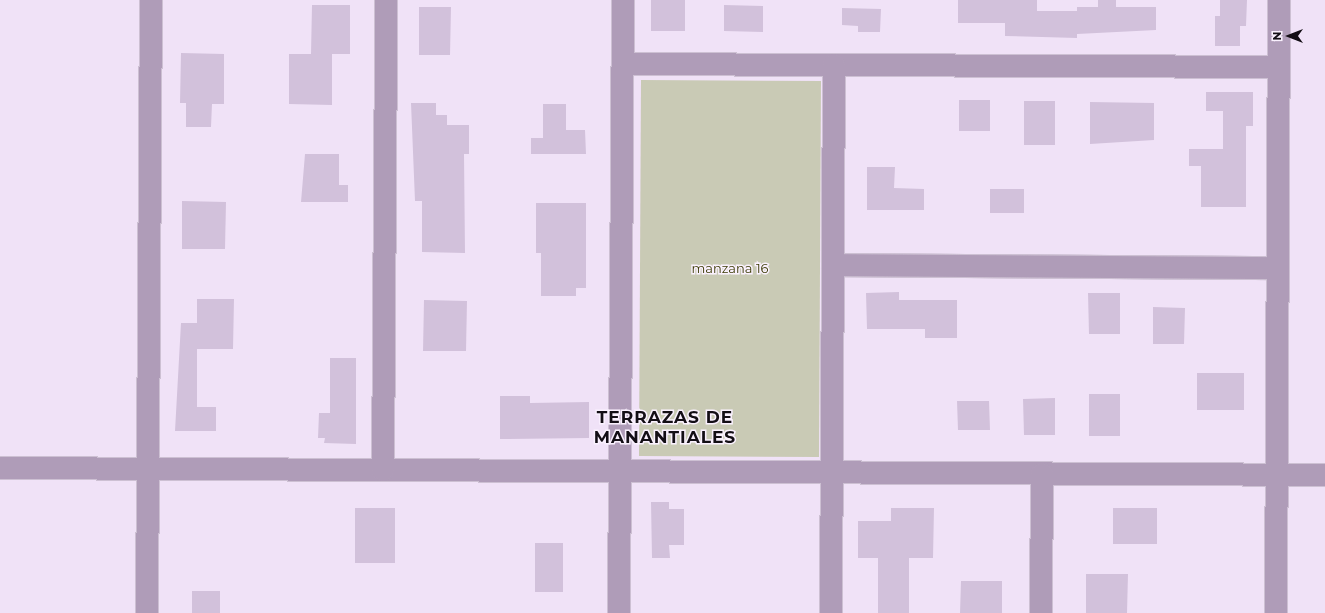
<!DOCTYPE html>
<style>
body{margin:0}
#map{position:relative;width:1325px;height:613px;overflow:hidden;background:#f0e2f7;font-family:Montserrat,sans-serif}
div>[style]{position:absolute}
[style*='--x']{left:calc(var(--x)*1px);top:calc(var(--y)*1px);width:calc(var(--w)*1px);rotate:calc(var(--a)*1deg)}
.green>*{inset:0;background:#c9cab5}
.building>*{inset:0;background:#d2c1db}
.roads{filter:drop-shadow(1px 0 #cdc0d3) drop-shadow(-1px 0 #cdc0d3) drop-shadow(0 1px #cdc0d3) drop-shadow(0 -1px #cdc0d3)}
.minor>*{height:22px;margin:-11px;padding:0 11px;transform-origin:11px;border-radius:11px;background:#af9cb8}
span{translate:-50% -50%;white-space:nowrap;text-align:center;line-height:1.15;-webkit-text-stroke:3px #faf1fe;paint-order:stroke}
.park-label{font-size:13px;color:#3a3a03}
.district-label{font-size:17px;color:#130e15;font-weight:700;letter-spacing:1px}
.north{position:absolute;left:1269px;top:16px;width:40px;height:40px;-webkit-text-stroke:3px #faf1fe;paint-order:stroke;rotate:270deg;font-size:11px;font-weight:700;line-height:16px;text-align:center;color:#130e15}
.north::after{content:'';display:block;margin:auto;width:14px;height:18px;background:#130e15;clip-path:polygon(50% 0,100% 100%,50% 72%,0 100%)}
</style>
<div id="map">
<div class="green">
<div style="clip-path:polygon(641px 80px,821px 81px,819px 457px,639px 456px)"></div>
</div>
<div class="building">
<div style="clip-path:polygon(651px 0,685px 0,685px 31px,651px 31px)"></div>
<div style="clip-path:polygon(958px 0,1037px 0,1037px 11px,1077px 11px,1077px 7px,1098px 7px,1098px 0,1116px 0,1116px 7px,1156px 7px,1156px 30px,1077px 34px,1077px 38px,1005px 36px,1005px 23px,958px 23px)"></div>
<div style="clip-path:polygon(1220px 0,1247px 0,1246px 26px,1240px 26px,1240px 46px,1215px 46px,1215px 16px,1220px 16px)"></div>
<div style="clip-path:polygon(312px 5px,350px 5px,350px 54px,332px 54px,332px 105px,289px 104px,289px 54px,311px 54px)"></div>
<div style="clip-path:polygon(724px 5px,763px 6px,763px 32px,724px 31px)"></div>
<div style="clip-path:polygon(419px 7px,451px 7px,450px 55px,419px 55px)"></div>
<div style="clip-path:polygon(842px 8px,881px 9px,880px 32px,858px 32px,858px 26px,842px 25px)"></div>
<div style="clip-path:polygon(181px 53px,224px 54px,224px 104px,212px 104px,211px 127px,186px 127px,186px 103px,180px 103px)"></div>
<div style="clip-path:polygon(1206px 92px,1253px 92px,1253px 126px,1246px 126px,1246px 207px,1201px 207px,1201px 166px,1189px 166px,1189px 149px,1223px 149px,1223px 111px,1206px 111px)"></div>
<div style="clip-path:polygon(959px 100px,990px 100px,990px 131px,959px 131px)"></div>
<div style="clip-path:polygon(1024px 101px,1055px 101px,1055px 145px,1024px 145px)"></div>
<div style="clip-path:polygon(1090px 102px,1154px 103px,1154px 140px,1090px 144px)"></div>
<div style="clip-path:polygon(411px 103px,436px 103px,436px 115px,447px 115px,447px 125px,469px 125px,469px 154px,464px 154px,465px 253px,422px 252px,422px 201px,415px 201px)"></div>
<div style="clip-path:polygon(543px 104px,566px 104px,566px 130px,585px 130px,586px 154px,531px 154px,531px 138px,543px 138px)"></div>
<div style="clip-path:polygon(305px 154px,339px 154px,339px 185px,348px 185px,348px 202px,301px 202px)"></div>
<div style="clip-path:polygon(867px 167px,895px 167px,894px 188px,924px 189px,924px 210px,867px 210px)"></div>
<div style="clip-path:polygon(990px 189px,1024px 189px,1024px 213px,990px 213px)"></div>
<div style="clip-path:polygon(182px 201px,226px 202px,225px 249px,182px 249px)"></div>
<div style="clip-path:polygon(536px 203px,586px 203px,586px 288px,576px 288px,576px 296px,541px 296px,541px 253px,536px 253px)"></div>
<div style="clip-path:polygon(899px 292px,899px 300px,957px 300px,957px 338px,925px 338px,925px 329px,867px 329px,866px 293px)"></div>
<div style="clip-path:polygon(1088px 293px,1120px 293px,1120px 334px,1089px 334px)"></div>
<div style="clip-path:polygon(197px 299px,234px 299px,233px 349px,197px 349px,197px 407px,216px 407px,216px 431px,175px 431px,181px 323px,197px 323px)"></div>
<div style="clip-path:polygon(424px 300px,467px 301px,466px 351px,423px 351px)"></div>
<div style="clip-path:polygon(1153px 307px,1185px 308px,1184px 344px,1153px 344px)"></div>
<div style="clip-path:polygon(330px 358px,356px 358px,356px 444px,324px 443px,325px 438px,318px 438px,319px 413px,330px 413px)"></div>
<div style="clip-path:polygon(1197px 373px,1244px 373px,1244px 410px,1197px 410px)"></div>
<div style="clip-path:polygon(1089px 394px,1120px 394px,1120px 436px,1089px 436px)"></div>
<div style="clip-path:polygon(500px 396px,530px 396px,530px 403px,589px 402px,589px 438px,500px 439px)"></div>
<div style="clip-path:polygon(1055px 398px,1055px 435px,1024px 435px,1023px 399px)"></div>
<div style="clip-path:polygon(957px 401px,989px 401px,990px 430px,958px 430px)"></div>
<div style="clip-path:polygon(651px 502px,669px 502px,669px 509px,684px 509px,684px 545px,669px 545px,670px 558px,652px 558px)"></div>
<div style="clip-path:polygon(355px 508px,395px 508px,395px 563px,355px 563px)"></div>
<div style="clip-path:polygon(891px 508px,934px 508px,933px 558px,909px 558px,909px 613px,878px 613px,878px 558px,858px 558px,858px 521px,891px 521px)"></div>
<div style="clip-path:polygon(1113px 508px,1157px 508px,1157px 544px,1113px 544px)"></div>
<div style="clip-path:polygon(535px 543px,563px 543px,563px 592px,535px 592px)"></div>
<div style="clip-path:polygon(1086px 574px,1128px 574px,1127px 613px,1086px 613px)"></div>
<div style="clip-path:polygon(961px 581px,1002px 581px,1002px 613px,960px 613px)"></div>
<div style="clip-path:polygon(192px 591px,220px 591px,220px 613px,192px 613px)"></div>
</div>
<div class="roads">
<div class="minor">
<div style="--x:623;--y:64;--w:656;--a:0.26"></div>
<div style="--x:833;--y:265;--w:445;--a:0.4"></div>
<div style="--x:0;--y:468;--w:1325;--a:0.3"></div>
<div style="--x:383;--y:470;--w:470;--a:-89.6"></div>
<div style="--x:147;--y:613;--w:613;--a:-89.63"></div>
<div style="--x:619;--y:613;--w:613;--a:-89.63"></div>
<div style="--x:831;--y:613;--w:548;--a:-89.69"></div>
<div style="--x:1041;--y:613;--w:139;--a:-89.6"></div>
<div style="--x:1276;--y:613;--w:613;--a:-89.72"></div>
</div>
</div>
<div class="park-label">
<span style="left:730px;top:268px">manzana 16</span>
</div>
<div class="district-label">
<span style="left:665px;top:428px">TERRAZAS DE<br>MANANTIALES</span>
</div>
<div class="north">N</div>
</div>
